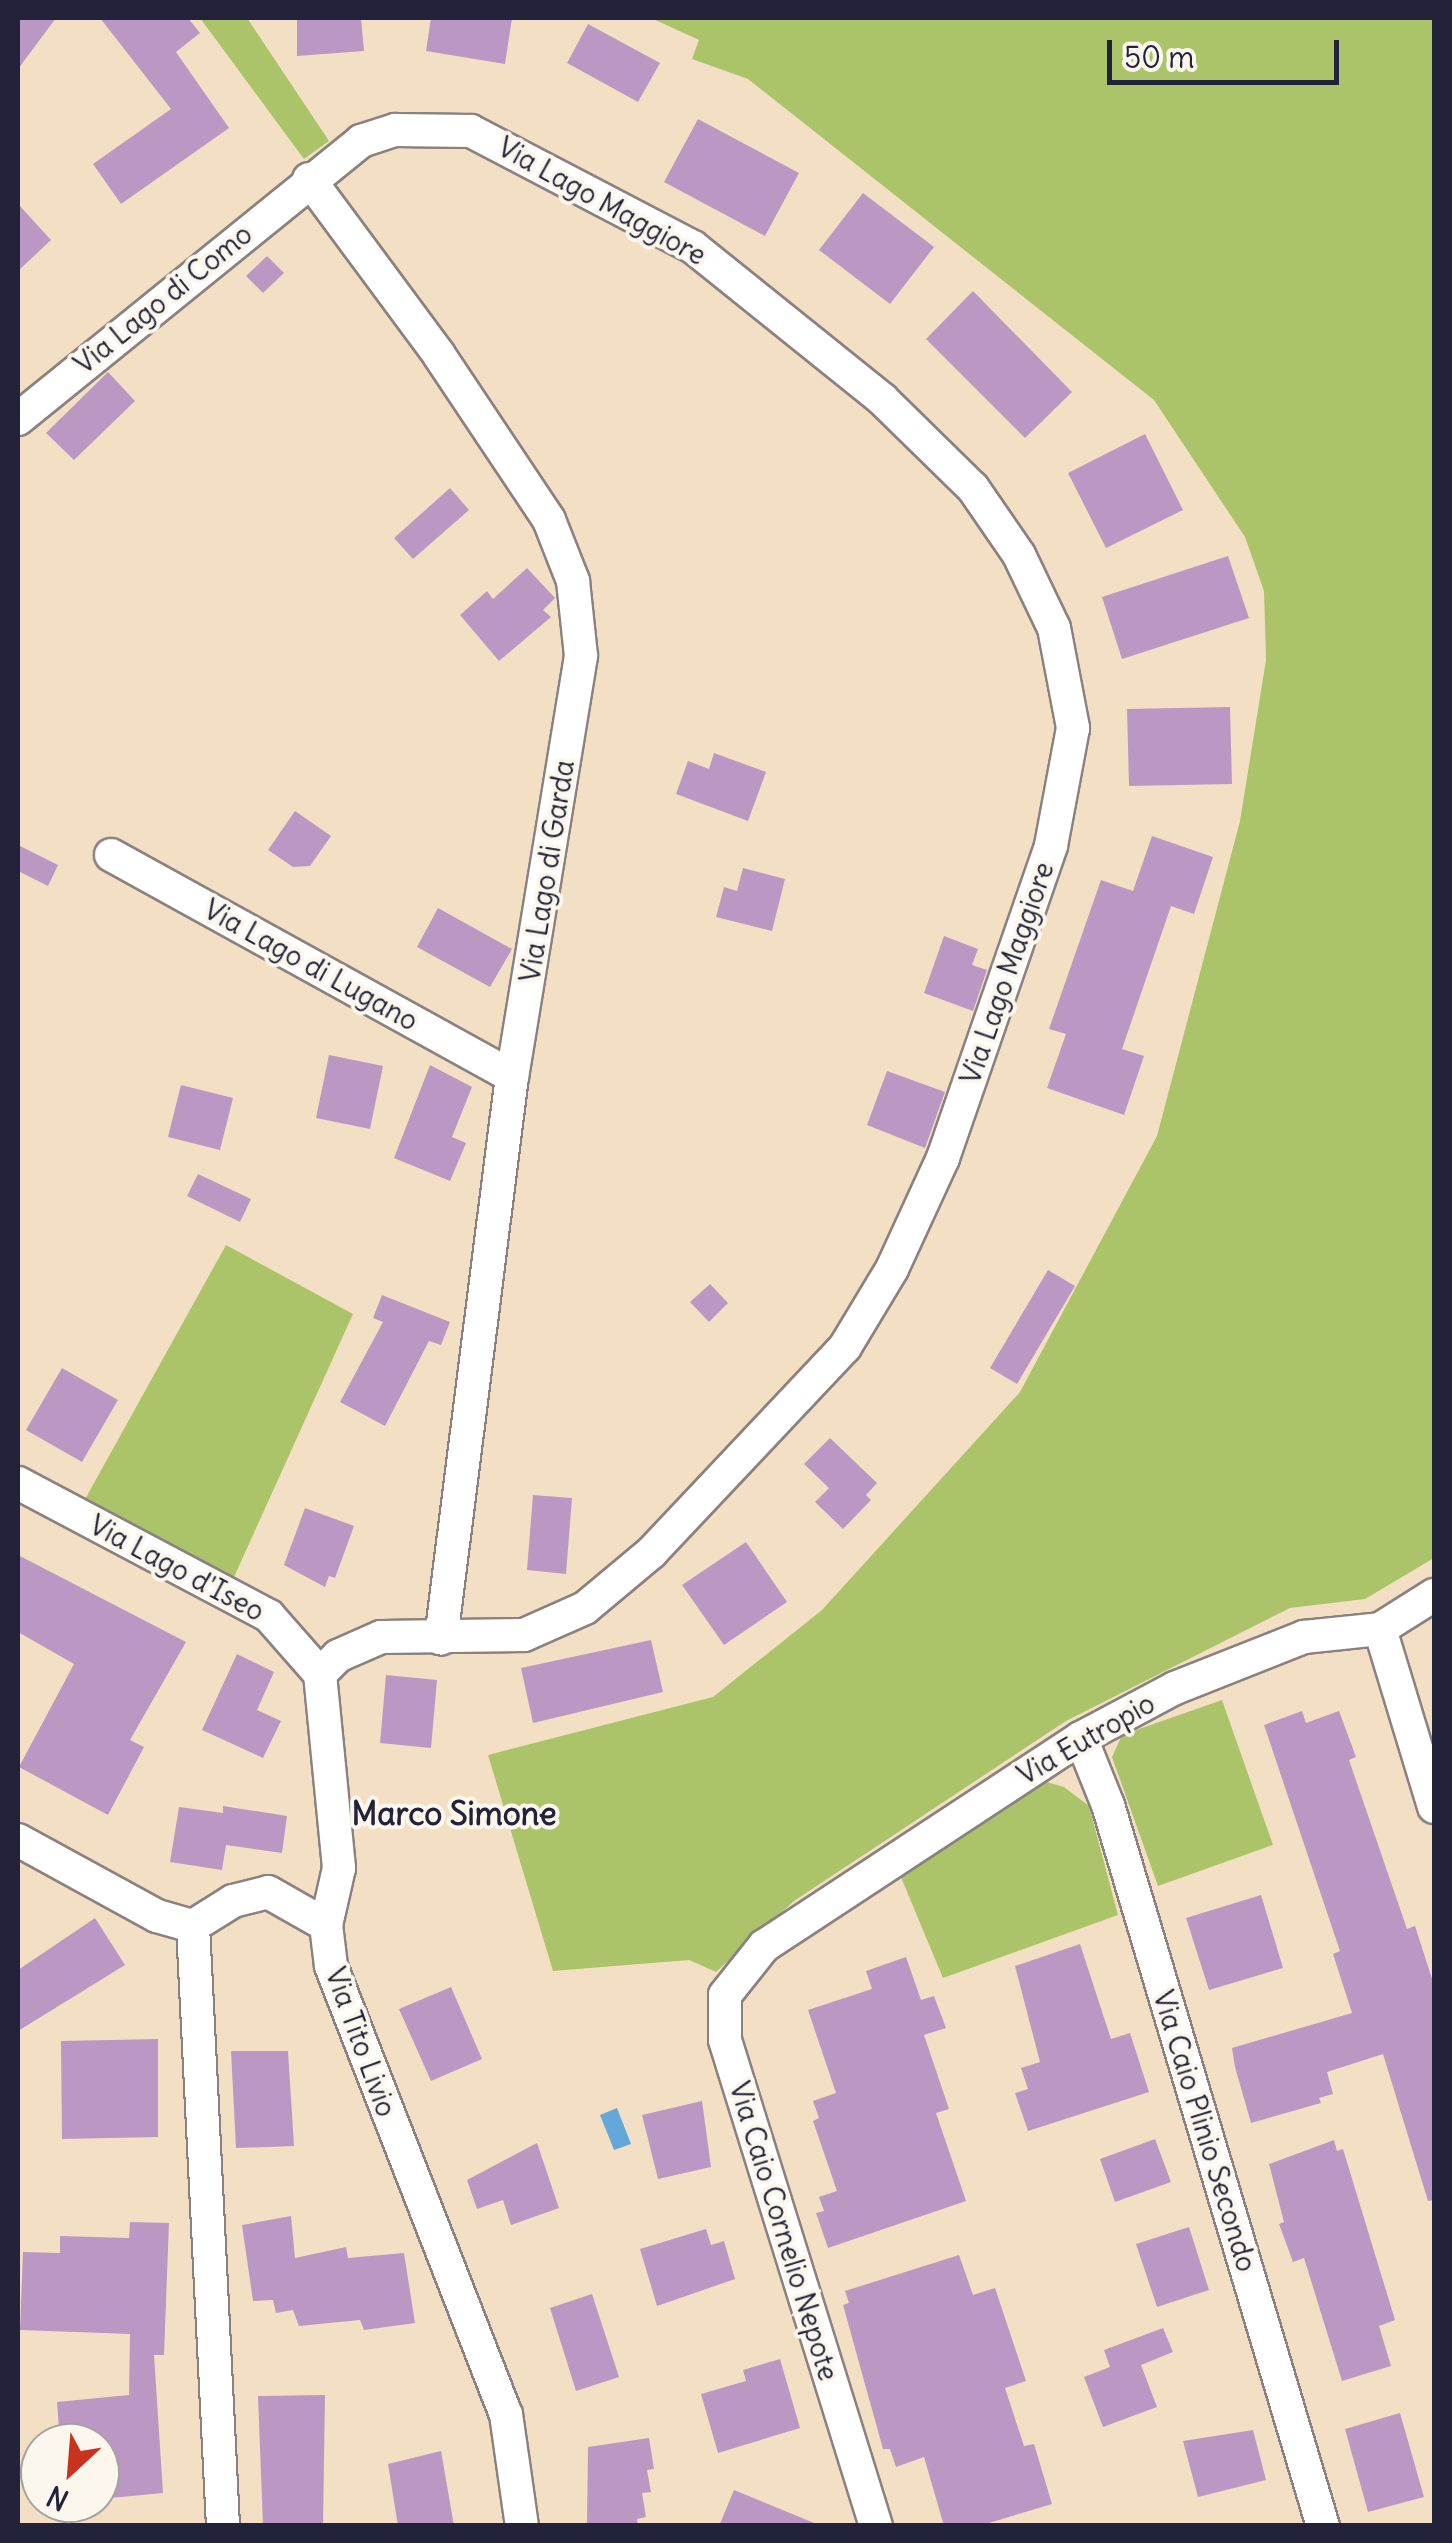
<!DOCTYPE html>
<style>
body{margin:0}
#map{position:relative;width:1452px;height:2543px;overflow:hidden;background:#f3e0c4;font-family:Delius,sans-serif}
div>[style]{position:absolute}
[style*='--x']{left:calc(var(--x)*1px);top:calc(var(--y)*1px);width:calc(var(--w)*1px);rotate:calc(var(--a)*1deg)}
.green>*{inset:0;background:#acc469}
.water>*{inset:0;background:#64a8d9}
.building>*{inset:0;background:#bb98c4}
.roads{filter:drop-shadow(2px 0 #8a8180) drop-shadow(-2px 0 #8a8180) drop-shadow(0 2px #8a8180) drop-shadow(0 -2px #8a8180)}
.minor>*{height:32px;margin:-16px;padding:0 16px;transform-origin:16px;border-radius:16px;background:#fff}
span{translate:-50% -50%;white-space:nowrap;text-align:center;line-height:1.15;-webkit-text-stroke:8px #fbf7ec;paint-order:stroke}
.street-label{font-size:28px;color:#22223b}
.quarter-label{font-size:32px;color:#22223b;font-weight:700}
.frame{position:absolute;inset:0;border:20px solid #22223b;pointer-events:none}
.north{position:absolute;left:20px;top:2423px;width:100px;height:100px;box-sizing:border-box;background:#fbf7ec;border:2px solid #a4a2a5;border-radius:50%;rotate:206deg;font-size:28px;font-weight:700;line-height:40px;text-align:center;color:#22223b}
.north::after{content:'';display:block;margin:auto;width:35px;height:45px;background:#c8321e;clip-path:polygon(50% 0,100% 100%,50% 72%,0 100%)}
.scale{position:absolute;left:1107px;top:40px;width:232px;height:45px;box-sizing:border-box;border:5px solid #22223b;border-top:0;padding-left:12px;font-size:30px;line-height:35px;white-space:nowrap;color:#22223b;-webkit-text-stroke:8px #fbf7ec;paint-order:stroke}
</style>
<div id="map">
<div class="green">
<div style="clip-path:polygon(200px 18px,247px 18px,329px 141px,304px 159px)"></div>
<div style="clip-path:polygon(651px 18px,1434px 18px,1434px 1558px,1365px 1599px,1290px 1608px,1066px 1721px,794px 1901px,716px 1972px,689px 1960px,553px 1971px,488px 1755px,713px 1697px,822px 1610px,1020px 1392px,1157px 1136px,1240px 821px,1266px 660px,1264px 591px,1245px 537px,1154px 400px,748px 79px,692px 59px,699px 40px)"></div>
<div style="clip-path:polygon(226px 1245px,353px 1314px,234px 1577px,84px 1501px)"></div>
<div style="clip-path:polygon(1222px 1700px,1273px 1845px,1158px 1886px,1112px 1757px,1122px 1735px)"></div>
<div style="clip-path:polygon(1043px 1781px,1064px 1787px,1089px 1806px,1118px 1915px,943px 1978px,900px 1875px)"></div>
</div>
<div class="water">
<div style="clip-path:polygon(617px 2108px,631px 2144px,614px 2150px,600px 2115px)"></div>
</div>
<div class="building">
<div style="clip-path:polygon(18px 18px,56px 18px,18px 69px)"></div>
<div style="clip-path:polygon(100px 18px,188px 18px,200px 33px,176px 52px,229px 128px,121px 204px,93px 164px,171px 109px)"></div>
<div style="clip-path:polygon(297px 18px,361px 18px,364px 51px,297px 56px)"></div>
<div style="clip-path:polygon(431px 18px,512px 18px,505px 64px,426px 51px)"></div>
<div style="clip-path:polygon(588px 24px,660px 63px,638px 102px,567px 63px)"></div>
<div style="clip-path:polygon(698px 119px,799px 173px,765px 236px,664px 182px)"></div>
<div style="clip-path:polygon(863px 193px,934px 247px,890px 304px,819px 250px)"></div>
<div style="clip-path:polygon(18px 204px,51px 240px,18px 271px)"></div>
<div style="clip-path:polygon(267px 256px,284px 273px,263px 293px,246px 276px)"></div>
<div style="clip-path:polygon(973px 291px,1072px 392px,1025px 438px,926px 339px)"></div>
<div style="clip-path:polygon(108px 372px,135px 401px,74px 460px,46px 433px)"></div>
<div style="clip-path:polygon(1145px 434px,1183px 510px,1106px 548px,1068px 473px)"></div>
<div style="clip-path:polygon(450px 488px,469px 510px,413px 559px,394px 538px)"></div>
<div style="clip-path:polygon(1228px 556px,1249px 618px,1122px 659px,1102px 597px)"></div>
<div style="clip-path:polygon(527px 568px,555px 598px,543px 610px,551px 617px,499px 661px,460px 615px,487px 591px,493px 599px)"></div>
<div style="clip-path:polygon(1230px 707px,1232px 784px,1129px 786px,1127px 709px)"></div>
<div style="clip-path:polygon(714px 753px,766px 772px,748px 821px,676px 794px,688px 761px,709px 769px)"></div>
<div style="clip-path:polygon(295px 811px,331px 836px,310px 866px,293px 867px,268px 850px)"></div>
<div style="clip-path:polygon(1152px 836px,1213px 857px,1194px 914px,1171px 906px,1122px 1049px,1144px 1056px,1124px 1115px,1047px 1088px,1066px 1034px,1049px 1029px,1101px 880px,1133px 891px)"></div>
<div style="clip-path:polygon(18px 845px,58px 865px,48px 886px,18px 871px)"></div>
<div style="clip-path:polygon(743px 868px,785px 879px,772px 931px,716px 917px,724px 887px,737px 891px)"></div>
<div style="clip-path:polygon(438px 908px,512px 949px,490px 987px,417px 947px)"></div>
<div style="clip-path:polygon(944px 936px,978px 949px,972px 965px,987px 970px,973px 1011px,924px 993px)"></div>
<div style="clip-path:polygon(329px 1055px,383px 1066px,370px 1129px,316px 1118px)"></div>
<div style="clip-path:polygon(430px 1065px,472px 1087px,452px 1137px,466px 1143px,450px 1181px,394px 1158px)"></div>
<div style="clip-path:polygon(887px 1071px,945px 1092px,925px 1148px,867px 1125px)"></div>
<div style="clip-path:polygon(181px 1085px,233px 1098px,220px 1150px,168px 1137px)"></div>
<div style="clip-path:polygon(198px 1174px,251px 1199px,240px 1222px,187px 1196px)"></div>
<div style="clip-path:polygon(1048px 1270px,1075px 1286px,1017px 1384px,990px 1368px)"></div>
<div style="clip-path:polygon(710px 1284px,728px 1303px,709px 1322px,690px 1302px)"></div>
<div style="clip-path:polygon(382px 1295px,450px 1322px,441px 1345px,429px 1341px,385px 1426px,340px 1402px,383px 1322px,373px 1318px)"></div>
<div style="clip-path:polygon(62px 1368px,118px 1400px,82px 1462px,26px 1430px)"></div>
<div style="clip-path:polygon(830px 1438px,877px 1483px,866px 1495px,871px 1500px,843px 1529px,815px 1502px,829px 1488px,804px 1464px)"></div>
<div style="clip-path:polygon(533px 1495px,572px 1498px,566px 1574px,527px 1570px)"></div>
<div style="clip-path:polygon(305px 1508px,354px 1526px,335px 1578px,329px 1576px,325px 1587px,284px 1565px)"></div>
<div style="clip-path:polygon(746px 1542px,787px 1602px,724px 1645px,682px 1585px)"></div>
<div style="clip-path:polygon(18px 1555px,186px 1642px,130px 1740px,144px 1747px,108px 1815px,19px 1767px,74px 1664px,18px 1632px)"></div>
<div style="clip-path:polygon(651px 1640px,663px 1692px,533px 1723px,521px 1668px)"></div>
<div style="clip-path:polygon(237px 1654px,274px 1672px,257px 1710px,281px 1721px,263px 1758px,202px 1730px)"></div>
<div style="clip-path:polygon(386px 1675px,437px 1680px,431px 1748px,380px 1743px)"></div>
<div style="clip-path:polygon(1302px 1711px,1306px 1723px,1339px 1711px,1356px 1757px,1349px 1760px,1407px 1929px,1415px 1926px,1434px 1985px,1434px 2200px,1428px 2201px,1383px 2054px,1327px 2072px,1333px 2094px,1319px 2098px,1321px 2103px,1251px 2123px,1235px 2067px,1232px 2048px,1352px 2013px,1333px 1954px,1340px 1951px,1264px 1725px)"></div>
<div style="clip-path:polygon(223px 1806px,287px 1816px,282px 1853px,226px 1845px,222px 1870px,170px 1862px,179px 1807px,223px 1813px)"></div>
<div style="clip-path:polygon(1261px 1895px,1283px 1968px,1209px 1990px,1186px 1918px)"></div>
<div style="clip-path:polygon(95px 1918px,125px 1965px,18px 2031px,18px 1970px)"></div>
<div style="clip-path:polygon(1080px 1944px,1111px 2039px,1130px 2033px,1149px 2092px,1028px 2131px,1015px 2093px,1028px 2089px,1021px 2068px,1040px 2062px,1015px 1966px)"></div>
<div style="clip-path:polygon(906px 1957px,921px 2000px,934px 1996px,946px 2028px,924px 2035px,949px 2109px,936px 2113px,966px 2201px,828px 2248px,816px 2213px,824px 2211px,819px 2197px,837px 2191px,813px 2121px,819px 2118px,813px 2101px,836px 2093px,808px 2010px,872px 1989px,866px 1971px)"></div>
<div style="clip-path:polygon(451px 1987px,482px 2059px,431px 2081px,399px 2009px)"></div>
<div style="clip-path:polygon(158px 2039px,158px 2137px,62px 2139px,61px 2041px)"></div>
<div style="clip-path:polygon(231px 2051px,288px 2051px,294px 2146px,236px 2148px)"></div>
<div style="clip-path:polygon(702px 2101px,711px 2167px,658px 2179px,642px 2115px)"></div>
<div style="clip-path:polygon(1155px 2139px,1171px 2182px,1115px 2202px,1100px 2159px)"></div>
<div style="clip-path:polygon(1334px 2140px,1337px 2151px,1343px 2149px,1395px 2320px,1379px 2326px,1391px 2366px,1342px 2381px,1304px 2258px,1293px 2262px,1279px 2224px,1284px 2222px,1269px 2164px)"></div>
<div style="clip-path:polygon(537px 2143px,559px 2208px,511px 2225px,503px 2200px,477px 2209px,467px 2180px)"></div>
<div style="clip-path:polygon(291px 2216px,295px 2258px,346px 2247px,348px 2258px,404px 2253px,415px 2323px,364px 2330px,360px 2320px,299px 2326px,293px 2310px,276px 2313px,273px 2300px,253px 2301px,242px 2225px)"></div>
<div style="clip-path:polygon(130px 2222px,169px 2223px,164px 2355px,154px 2355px,163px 2493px,100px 2499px,100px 2443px,60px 2443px,57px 2402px,129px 2395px,130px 2334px,20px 2330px,23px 2252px,60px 2253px,60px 2236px,129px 2238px)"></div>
<div style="clip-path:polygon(1189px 2227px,1209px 2290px,1157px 2307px,1136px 2244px)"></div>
<div style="clip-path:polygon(706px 2229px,711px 2245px,724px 2241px,735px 2279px,657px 2306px,640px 2249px)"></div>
<div style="clip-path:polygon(959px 2255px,973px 2295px,995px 2288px,1026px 2381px,1005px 2388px,1024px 2446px,1034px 2444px,1052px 2504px,979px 2526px,944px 2526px,924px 2457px,896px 2467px,890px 2449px,883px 2449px,843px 2305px,849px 2303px,845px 2291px)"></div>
<div style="clip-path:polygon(592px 2294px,619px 2377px,576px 2391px,550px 2308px)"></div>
<div style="clip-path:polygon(1163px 2328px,1173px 2352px,1141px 2365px,1157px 2407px,1103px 2427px,1084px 2377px,1110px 2367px,1104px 2350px)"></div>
<div style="clip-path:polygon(780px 2359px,800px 2428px,718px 2453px,701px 2394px,746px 2381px,743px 2370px)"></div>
<div style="clip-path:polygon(325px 2395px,323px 2526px,263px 2526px,258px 2396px)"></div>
<div style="clip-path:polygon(1400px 2413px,1424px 2497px,1368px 2512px,1345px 2429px)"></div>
<div style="clip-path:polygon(1253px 2430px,1266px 2480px,1198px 2497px,1183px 2441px)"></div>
<div style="clip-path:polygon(649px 2438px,654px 2469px,647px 2470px,651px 2492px,642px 2493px,646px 2517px,637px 2519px,638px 2526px,587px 2526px,588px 2447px)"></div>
<div style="clip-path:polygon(441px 2451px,454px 2526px,398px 2526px,388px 2464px)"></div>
<div style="clip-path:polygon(734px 2490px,819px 2525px,819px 2526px,719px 2526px)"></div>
</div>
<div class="roads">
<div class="minor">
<div style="--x:309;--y:179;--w:219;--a:53.5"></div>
<div style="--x:439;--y:355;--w:198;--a:56.3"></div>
<div style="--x:549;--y:520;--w:66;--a:68.5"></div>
<div style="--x:573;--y:581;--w:75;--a:83.9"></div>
<div style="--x:581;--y:656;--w:426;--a:99.3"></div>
<div style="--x:512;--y:1076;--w:567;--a:97.19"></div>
<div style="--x:18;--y:419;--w:442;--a:-39"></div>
<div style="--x:361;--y:141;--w:36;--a:-18"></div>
<div style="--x:395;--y:130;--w:76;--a:0.8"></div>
<div style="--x:471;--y:131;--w:250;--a:27.6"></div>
<div style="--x:693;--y:247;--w:243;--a:38.8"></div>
<div style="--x:882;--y:399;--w:127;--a:44.4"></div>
<div style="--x:973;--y:488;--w:81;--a:55.5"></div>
<div style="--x:1019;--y:555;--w:81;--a:64.4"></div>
<div style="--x:1054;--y:628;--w:102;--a:79.2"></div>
<div style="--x:1073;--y:728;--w:120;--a:100.6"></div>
<div style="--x:1051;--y:846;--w:330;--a:109.1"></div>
<div style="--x:943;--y:1158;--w:122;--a:114.7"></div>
<div style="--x:892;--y:1269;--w:91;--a:121.1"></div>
<div style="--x:845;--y:1347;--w:282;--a:133.3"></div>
<div style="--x:652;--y:1552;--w:87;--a:140.1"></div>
<div style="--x:585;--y:1608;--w:67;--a:156.1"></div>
<div style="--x:524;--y:1635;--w:143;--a:179.2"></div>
<div style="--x:381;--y:1637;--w:47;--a:156.2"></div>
<div style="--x:338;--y:1656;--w:25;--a:135"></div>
<div style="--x:320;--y:1674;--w:195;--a:84.4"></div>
<div style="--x:339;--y:1868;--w:58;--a:102.8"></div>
<div style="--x:111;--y:855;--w:458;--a:28.9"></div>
<div style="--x:18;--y:1483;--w:284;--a:27.9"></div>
<div style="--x:269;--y:1616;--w:77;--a:48.7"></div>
<div style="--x:1380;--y:1629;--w:186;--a:73.1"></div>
<div style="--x:1081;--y:1738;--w:72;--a:68.1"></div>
<div style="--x:1108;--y:1805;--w:752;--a:73.4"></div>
<div style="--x:18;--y:1840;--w:158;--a:28.7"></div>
<div style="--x:157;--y:1916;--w:37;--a:16"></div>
<div style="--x:193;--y:1926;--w:47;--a:-32"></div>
<div style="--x:233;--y:1901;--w:36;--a:-14"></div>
<div style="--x:268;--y:1892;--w:67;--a:29.6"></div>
<div style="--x:326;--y:1925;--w:41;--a:83"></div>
<div style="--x:331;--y:1966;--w:481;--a:68.7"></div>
<div style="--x:506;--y:2414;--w:113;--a:81.9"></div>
<div style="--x:193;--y:1926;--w:601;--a:87.14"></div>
<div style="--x:876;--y:2526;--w:509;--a:-107.26"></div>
<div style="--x:725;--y:2040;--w:45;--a:-90"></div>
<div style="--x:725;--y:1995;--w:63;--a:-51.5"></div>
<div style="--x:764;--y:1946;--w:379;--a:-33.3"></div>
<div style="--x:1081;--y:1738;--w:106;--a:-28"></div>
<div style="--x:1175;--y:1688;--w:139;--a:-21.6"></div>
<div style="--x:1304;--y:1637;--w:76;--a:-6"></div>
<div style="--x:1380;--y:1629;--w:64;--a:-32.2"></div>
</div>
</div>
<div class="street-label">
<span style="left:602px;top:201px;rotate:29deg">Via Lago Maggiore</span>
<span style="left:163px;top:299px;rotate:-39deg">Via Lago di Como</span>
<span style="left:547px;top:871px;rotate:-81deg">Via Lago di Garda</span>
<span style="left:311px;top:965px;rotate:29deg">Via Lago di Lugano</span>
<span style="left:1007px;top:973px;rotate:-71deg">Via Lago Maggiore</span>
<span style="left:177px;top:1568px;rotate:28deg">Via Lago d'Iseo</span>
<span style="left:1086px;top:1739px;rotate:-30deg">Via Eutropio</span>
<span style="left:361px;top:2042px;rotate:70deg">Via Tito Livio</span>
<span style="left:1205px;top:2131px;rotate:73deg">Via Caio Plinio Secondo</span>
<span style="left:784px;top:2231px;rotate:73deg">Via Caio Cornelio Nepote</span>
</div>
<div class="quarter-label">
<span style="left:454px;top:1814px">Marco Simone</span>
</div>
<div class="frame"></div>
<div class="north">N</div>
<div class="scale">50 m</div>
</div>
